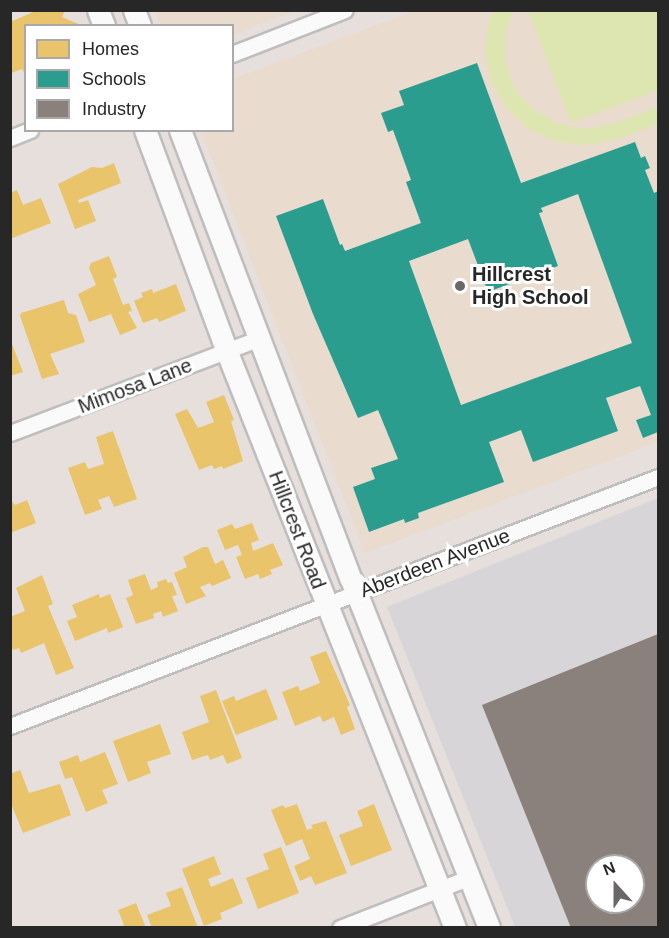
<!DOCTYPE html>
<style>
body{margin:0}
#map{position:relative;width:669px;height:938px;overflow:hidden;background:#e6dfdb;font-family:Arial,sans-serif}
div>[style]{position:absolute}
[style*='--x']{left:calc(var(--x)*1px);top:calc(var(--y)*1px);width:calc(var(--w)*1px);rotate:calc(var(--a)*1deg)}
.industrial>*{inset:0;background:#d8d5d8}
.education>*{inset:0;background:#eadbcf}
.pitch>*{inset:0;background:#dde6b0}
.homes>*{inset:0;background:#e9c46a}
.schools>*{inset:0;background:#2a9d8f}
.industry>*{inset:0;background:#8a817c}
.roads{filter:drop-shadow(2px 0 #bfbdbd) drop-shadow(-2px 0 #bfbdbd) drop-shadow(0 2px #bfbdbd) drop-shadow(0 -2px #bfbdbd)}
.street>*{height:15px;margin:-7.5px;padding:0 7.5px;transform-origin:7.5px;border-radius:7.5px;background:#fbfafa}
.secondary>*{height:21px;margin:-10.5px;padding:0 10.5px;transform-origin:10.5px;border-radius:10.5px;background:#fbfafa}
.dots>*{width:16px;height:16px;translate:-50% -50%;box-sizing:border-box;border:3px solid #fff;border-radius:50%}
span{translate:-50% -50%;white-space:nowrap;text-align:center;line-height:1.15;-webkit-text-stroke:6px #fff;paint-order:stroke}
.poi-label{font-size:20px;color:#272727;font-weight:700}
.left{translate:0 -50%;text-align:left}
.street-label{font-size:20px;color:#272727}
.frame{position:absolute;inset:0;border:12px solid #272727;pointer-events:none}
.legend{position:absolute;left:24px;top:24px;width:210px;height:108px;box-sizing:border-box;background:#fff;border:2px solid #a9a9a9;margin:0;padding:8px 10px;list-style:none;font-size:18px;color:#272727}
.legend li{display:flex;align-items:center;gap:12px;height:30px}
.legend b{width:30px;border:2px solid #a9a9a9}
.north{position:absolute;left:585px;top:854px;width:60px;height:60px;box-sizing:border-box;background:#fff;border:2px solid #a9a9a9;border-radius:50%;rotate:339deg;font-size:16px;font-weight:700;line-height:24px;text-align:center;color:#272727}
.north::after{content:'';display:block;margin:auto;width:21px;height:27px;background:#6a6766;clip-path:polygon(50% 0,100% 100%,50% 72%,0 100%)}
</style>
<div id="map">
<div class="industrial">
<div style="clip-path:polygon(evenodd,658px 498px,658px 927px,515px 927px,387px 607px,658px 498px,597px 866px,633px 866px,633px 902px,597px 902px,597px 866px)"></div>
</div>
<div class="education">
<div style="clip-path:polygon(155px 11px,295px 11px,233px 34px,232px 26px,161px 25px)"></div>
<div style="clip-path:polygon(414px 11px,658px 11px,658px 442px,365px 553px,201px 131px,232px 130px,233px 79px)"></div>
</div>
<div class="pitch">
<div style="clip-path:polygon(494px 11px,513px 11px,505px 34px,505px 61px,514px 88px,533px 109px,557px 123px,584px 129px,612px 124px,658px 107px,658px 124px,618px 139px,587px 145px,557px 142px,528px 129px,506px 108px,491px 81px,485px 51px,489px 20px)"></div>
<div style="clip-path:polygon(528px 11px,658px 11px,658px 90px,571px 123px)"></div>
</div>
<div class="homes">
<div style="clip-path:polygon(38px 10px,65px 10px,62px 17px,83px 26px,26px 26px,26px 76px,22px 69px,11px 73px,10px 22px)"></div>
<div style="clip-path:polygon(114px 163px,121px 183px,78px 200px,79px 203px,88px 200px,96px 221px,75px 229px,58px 184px,92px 167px,102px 168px)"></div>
<div style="clip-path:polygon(17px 190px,23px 205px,41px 198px,51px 223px,10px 239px,10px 193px)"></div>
<div style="clip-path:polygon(109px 256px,117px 277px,113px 279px,123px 305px,129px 303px,132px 311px,128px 312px,137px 328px,120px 335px,111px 314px,89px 322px,78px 294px,96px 285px,89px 268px,91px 263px)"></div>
<div style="clip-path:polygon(176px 284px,186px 311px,159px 322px,157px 318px,143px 323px,134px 301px,143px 297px,141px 293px,152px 289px,153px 293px)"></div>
<div style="clip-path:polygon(64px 300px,68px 313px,76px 315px,85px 342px,50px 354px,59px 374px,42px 379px,20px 316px,21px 313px)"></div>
<div style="clip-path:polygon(10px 339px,23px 372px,10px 376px)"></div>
<div style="clip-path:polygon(224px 395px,234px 420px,231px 421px,243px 461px,223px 469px,222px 466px,214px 469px,212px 465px,199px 470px,175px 414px,187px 409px,198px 428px,214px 422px,206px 402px)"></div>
<div style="clip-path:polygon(113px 431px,137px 499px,114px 507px,109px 496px,98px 500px,102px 509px,85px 515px,68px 468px,85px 462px,88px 469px,104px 464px,96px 437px)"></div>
<div style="clip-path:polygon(10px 499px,15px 505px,27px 500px,36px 523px,10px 533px)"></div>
<div style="clip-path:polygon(252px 523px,259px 540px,251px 543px,253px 551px,273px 543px,283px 565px,270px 570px,272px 574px,260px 579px,258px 574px,245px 579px,236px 557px,242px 555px,238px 545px,225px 550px,217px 530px,232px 524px,235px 529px)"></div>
<div style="clip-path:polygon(203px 547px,208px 547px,215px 564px,223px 560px,231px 578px,212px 586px,210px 583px,200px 587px,206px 596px,186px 604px,174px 573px,187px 567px,183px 557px)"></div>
<div style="clip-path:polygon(145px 574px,151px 590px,158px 587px,157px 582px,166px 579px,168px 583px,172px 582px,177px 595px,172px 596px,178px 611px,163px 617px,161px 611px,153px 614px,154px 618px,136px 624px,126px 598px,133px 595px,128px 580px)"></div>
<div style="clip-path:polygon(42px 575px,53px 604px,48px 606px,74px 668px,56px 675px,44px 643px,21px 653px,19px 648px,13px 650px,10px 643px,10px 617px,25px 611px,16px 588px)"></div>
<div style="clip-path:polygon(99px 594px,100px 598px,110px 594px,123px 627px,108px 633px,107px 628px,75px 641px,67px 621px,77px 617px,72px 605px)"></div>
<div style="clip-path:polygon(326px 651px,350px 705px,347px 707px,355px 729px,341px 735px,334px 717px,323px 722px,320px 716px,295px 726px,282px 692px,298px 686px,300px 691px,320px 683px,310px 657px)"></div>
<div style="clip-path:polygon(266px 689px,278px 719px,236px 735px,222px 701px,234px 696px,236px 701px)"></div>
<div style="clip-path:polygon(216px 690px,242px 758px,227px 764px,223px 755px,210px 760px,208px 755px,192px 760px,182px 732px,209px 722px,200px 696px)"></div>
<div style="clip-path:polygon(160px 724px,171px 754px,147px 762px,151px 773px,128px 782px,113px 741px)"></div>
<div style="clip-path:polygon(105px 752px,118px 784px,102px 790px,108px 803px,86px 812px,72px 777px,65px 779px,59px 762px,78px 755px,80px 762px)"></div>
<div style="clip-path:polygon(20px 770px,29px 793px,60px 784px,71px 815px,23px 833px,10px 801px,10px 774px)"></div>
<div style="clip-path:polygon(297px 804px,307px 830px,313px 828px,311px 825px,326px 821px,347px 873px,315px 885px,311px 876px,300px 881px,294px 866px,310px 859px,302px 839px,286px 846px,271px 810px,283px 805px,285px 808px)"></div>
<div style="clip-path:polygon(374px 804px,392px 850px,351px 866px,339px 835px,363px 826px,357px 811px)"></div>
<div style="clip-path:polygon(281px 847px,299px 893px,258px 909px,246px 878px,269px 869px,263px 854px)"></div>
<div style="clip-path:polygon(214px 856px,221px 874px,208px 879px,211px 887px,233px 878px,243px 903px,220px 913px,222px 919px,204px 926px,182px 869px)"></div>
<div style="clip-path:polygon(182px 887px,198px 928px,152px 928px,147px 915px,171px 906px,166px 893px)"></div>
<div style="clip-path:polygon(136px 903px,146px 928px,118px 928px,124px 925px,118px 910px)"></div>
</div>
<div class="schools">
<div style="clip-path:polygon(evenodd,477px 63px,521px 183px,635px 142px,641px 158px,645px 156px,650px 168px,645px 170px,654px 193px,658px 191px,658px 432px,643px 438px,636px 420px,651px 415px,640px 386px,606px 398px,618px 431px,533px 462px,521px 430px,489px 442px,504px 482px,418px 513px,419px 518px,405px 523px,404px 519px,369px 532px,353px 487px,375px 479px,371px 468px,398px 459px,378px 410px,358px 418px,313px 314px,276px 216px,323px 199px,340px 245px,342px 244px,345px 251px,421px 223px,406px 182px,411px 180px,393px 130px,388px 132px,381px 113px,404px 105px,399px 91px,477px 63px,578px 194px,632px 343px,461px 405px,409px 261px,468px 239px,488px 292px,558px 266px,539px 213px,543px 212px,541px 208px,578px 194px)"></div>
</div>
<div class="industry">
<div style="clip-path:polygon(evenodd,658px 634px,658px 928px,571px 928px,482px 705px,658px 634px,597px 866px,633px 866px,633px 902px,597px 902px,597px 866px)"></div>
</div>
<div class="roads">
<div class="street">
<div style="--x:232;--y:54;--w:121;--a:-21.3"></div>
<div style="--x:10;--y:138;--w:22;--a:-22"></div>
<div style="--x:10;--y:433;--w:267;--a:-20.8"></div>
<div style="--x:10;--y:726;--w:694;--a:-21.02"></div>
<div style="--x:340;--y:928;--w:140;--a:-21.4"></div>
</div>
<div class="secondary">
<div style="--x:98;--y:10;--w:17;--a:69"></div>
<div style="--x:134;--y:10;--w:17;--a:69"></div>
<div style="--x:145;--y:130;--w:237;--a:69.7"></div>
<div style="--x:227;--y:352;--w:619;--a:68.4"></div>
<div style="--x:180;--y:130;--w:480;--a:69.2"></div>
<div style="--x:351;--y:579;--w:375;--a:68.4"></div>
</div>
</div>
<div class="dots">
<div style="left:460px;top:286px;background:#6a6766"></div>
</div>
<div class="poi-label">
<span class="left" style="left:472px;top:286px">Hillcrest<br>High School</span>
</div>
<div class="street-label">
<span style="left:135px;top:386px;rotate:-21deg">Mimosa Lane</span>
<span style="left:297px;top:530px;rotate:69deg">Hillcrest Road</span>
<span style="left:435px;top:563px;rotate:-21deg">Aberdeen Avenue</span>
</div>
<div class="frame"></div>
<ul class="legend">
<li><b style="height:16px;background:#e9c46a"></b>Homes</li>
<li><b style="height:16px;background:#2a9d8f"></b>Schools</li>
<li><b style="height:16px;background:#8a817c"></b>Industry</li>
</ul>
<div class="north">N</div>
</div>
